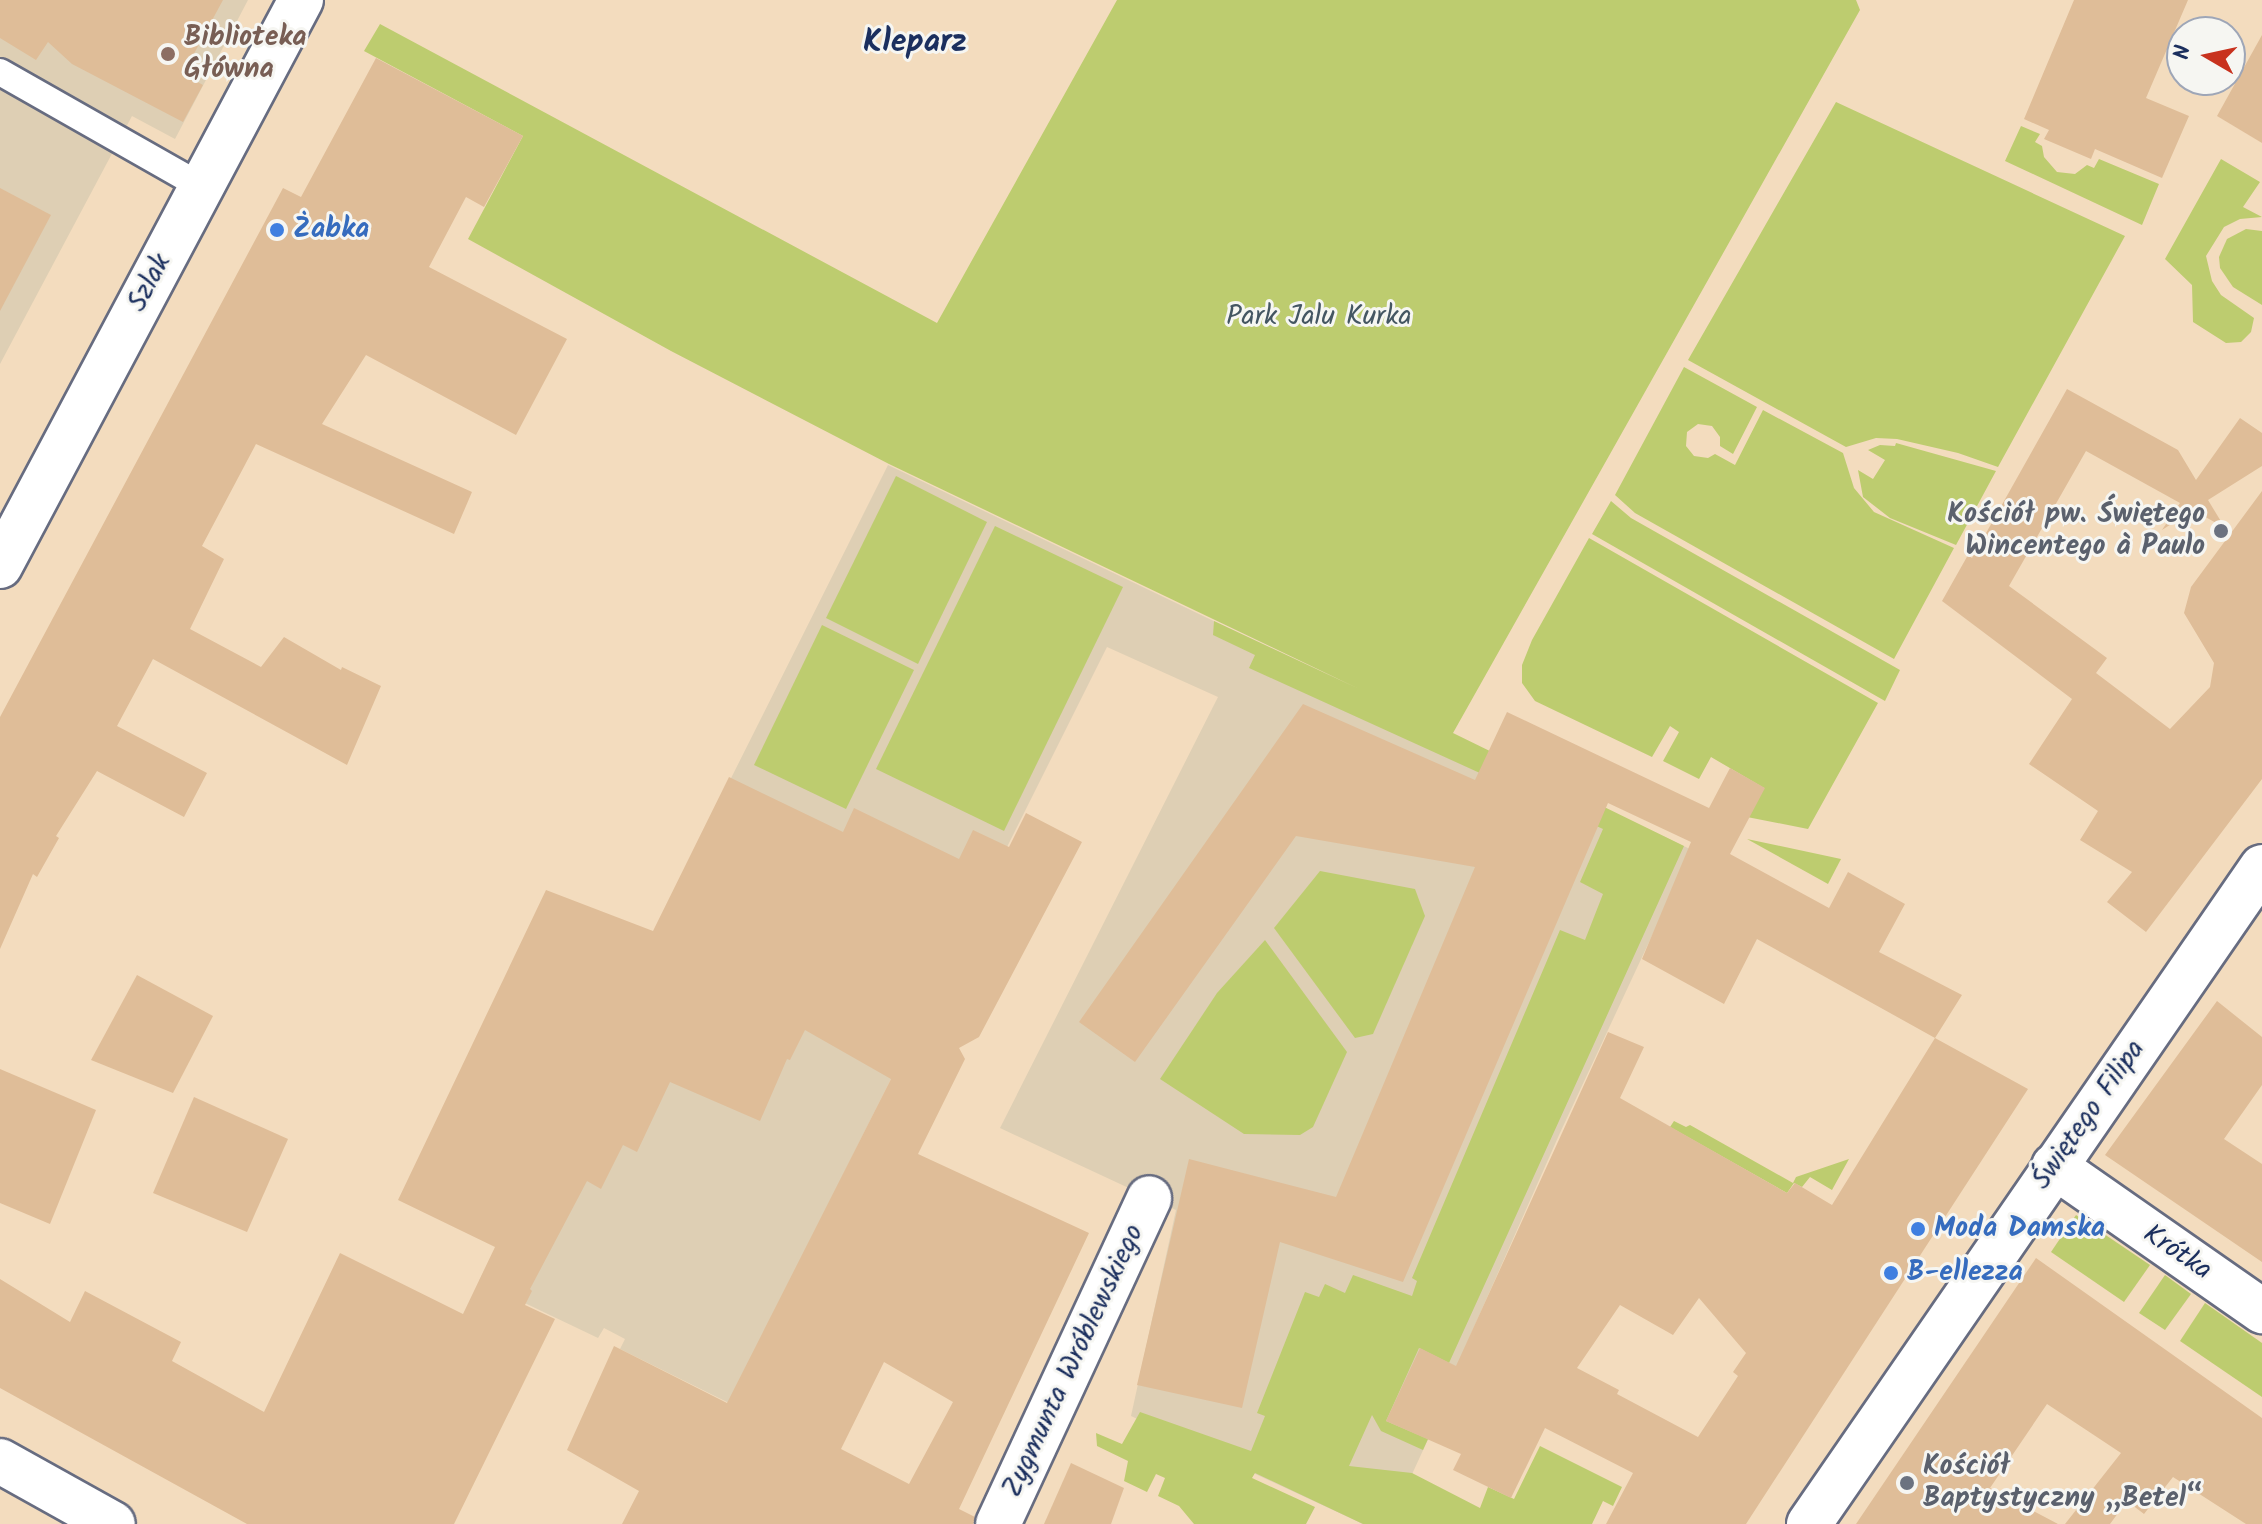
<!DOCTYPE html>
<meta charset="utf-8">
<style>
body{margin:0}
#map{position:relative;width:2262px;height:1524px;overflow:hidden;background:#f3dcbe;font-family:Kalam,sans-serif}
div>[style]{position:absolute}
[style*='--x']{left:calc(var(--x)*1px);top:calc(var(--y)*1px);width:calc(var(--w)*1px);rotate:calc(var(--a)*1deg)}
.built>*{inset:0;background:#decfb4}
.green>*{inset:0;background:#bdcc6f}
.building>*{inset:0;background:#dfbd98}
.roads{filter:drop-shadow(2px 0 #676c80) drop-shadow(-2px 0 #676c80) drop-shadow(0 2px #676c80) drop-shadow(0 -2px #676c80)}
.lane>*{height:26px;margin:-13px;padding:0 13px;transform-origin:13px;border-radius:13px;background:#fff}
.street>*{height:44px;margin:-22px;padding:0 22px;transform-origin:22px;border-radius:22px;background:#fff}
.dots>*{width:22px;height:22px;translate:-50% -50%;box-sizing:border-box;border:4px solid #f6f6f2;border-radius:50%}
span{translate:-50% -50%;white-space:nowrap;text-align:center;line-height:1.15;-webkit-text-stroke:6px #f6f6f2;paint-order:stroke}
.education-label{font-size:28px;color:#785e54;font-weight:700}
.left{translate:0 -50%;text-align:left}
.shop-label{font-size:28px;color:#366cbe;font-weight:700}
.street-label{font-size:28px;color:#1b2f5e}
.park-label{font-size:28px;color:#445662}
.worship-label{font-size:28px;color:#5b616d;font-weight:700}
.right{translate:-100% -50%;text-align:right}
.quarter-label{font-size:32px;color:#1b2f5e;font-weight:700}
.north{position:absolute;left:2166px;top:16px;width:80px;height:80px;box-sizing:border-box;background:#f6f6f2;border:2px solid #9ea6b7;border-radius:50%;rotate:279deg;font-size:22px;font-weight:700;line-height:32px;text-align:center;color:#1b2f5e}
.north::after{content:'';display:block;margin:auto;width:28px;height:36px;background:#c8321e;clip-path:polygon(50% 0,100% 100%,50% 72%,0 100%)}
</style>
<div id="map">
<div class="built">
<div style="clip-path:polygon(0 0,248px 0,175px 139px,132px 116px,0 364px)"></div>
<div style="clip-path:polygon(888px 465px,1692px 850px,1559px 1135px,1463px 1352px,1467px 1355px,1389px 1524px,1363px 1524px,1131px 1416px,1176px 1210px,1000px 1128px,1218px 697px,1107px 647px,729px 1403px,620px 1349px,625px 1339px,604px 1328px,598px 1338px,479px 1281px)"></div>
</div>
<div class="green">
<div style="clip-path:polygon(1117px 0,1856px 0,1860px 10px,1453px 733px,1684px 846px,1449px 1363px,1419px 1348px,1386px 1421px,1428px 1439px,1423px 1450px,1381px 1431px,1372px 1415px,1349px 1466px,1412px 1473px,1480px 1508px,1488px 1487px,1514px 1499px,1540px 1446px,1622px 1487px,1613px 1506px,1603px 1501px,1592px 1524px,1363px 1524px,1255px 1473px,1252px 1478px,1315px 1507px,1306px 1524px,1194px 1524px,1179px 1506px,1158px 1496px,1165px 1478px,1156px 1474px,1147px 1492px,1124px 1481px,1128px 1461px,1097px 1446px,1096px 1433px,1122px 1444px,1140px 1412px,1251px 1451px,1265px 1416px,1257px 1413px,1305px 1292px,1319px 1297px,1325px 1284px,1345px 1293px,1353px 1275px,1412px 1296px,1417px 1281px,1412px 1278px,1560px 930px,1585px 940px,1603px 894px,1580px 882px,1603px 829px,1249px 668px,1255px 655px,1213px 635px,1214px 621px,1357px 688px,889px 464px,671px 351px,468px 239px,523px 136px,364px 51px,380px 24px,937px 323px)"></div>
<div style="clip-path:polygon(1836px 102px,2125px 236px,1998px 467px,1958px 453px,1897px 439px,1876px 438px,1846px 447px,1688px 360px)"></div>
<div style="clip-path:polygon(2021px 126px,2040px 134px,2035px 142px,2042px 146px,2044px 157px,2057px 172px,2075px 174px,2087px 165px,2094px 168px,2099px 159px,2159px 184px,2142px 225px,2005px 161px)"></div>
<div style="clip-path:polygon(2221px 159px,2260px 182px,2243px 207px,2262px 217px,2240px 219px,2224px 227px,2206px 256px,2212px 281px,2221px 295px,2254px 318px,2251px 332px,2241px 342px,2226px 343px,2193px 322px,2192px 285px,2165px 259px)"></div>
<div style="clip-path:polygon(2246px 229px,2262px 231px,2262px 305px,2233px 287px,2220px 268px,2219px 257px,2227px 239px)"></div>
<div style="clip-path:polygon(1684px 367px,1757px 407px,1733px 454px,1720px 446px,1720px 437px,1712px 426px,1698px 424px,1687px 432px,1686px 446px,1694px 456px,1708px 458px,1715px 454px,1735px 465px,1763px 410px,1843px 453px,1854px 488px,1874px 512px,1954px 548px,1894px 659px,1635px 513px,1615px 495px)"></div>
<div style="clip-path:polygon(1896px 443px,1996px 471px,1956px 545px,1890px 518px,1863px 497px,1858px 470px,1873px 479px,1885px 460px,1868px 450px,1880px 445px,1895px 446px)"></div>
<div style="clip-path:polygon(896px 476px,987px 522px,918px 664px,826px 618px)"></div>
<div style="clip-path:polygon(1611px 501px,1631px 518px,1900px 670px,1885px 701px,1592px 534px)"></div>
<div style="clip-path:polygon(995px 526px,1123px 587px,1004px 831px,876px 769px)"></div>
<div style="clip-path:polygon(1589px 538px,1878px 703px,1808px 829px,1747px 817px,1764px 788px,1711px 757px,1699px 779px,1663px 761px,1679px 732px,1670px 726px,1652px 757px,1535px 701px,1522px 683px,1522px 665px,1532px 640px)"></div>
<div style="clip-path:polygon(822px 625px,914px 670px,846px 809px,754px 765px)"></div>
<div style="clip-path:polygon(1747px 839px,1841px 859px,1828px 884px)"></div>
<div style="clip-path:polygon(1320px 871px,1415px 889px,1425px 916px,1373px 1034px,1355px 1038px,1274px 928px)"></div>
<div style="clip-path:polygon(1265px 940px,1347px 1052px,1313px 1127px,1300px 1135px,1244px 1134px,1160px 1079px,1217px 993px)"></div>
<div style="clip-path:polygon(1674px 1121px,1686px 1127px,1690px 1125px,1793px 1183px,1796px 1177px,1849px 1159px,1832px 1190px,1810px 1177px,1802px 1187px,1794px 1183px,1787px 1193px,1670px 1127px)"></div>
<div style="clip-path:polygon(2076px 1215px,2150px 1265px,2124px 1302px,2051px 1252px)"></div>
<div style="clip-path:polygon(2165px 1275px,2191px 1294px,2165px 1330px,2139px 1313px)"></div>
<div style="clip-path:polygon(2205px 1303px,2262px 1343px,2262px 1397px,2180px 1341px)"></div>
</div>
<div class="building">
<div style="clip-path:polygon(0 0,223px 0,183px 74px,203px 85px,183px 122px,72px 64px,48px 42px,36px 60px,0 38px)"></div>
<div style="clip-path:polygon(2074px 0,2188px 0,2146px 98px,2189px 116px,2162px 178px,2095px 149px,2091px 159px,2044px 139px,2049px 130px,2024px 119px)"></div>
<div style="clip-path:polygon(2262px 35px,2262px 143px,2217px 116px)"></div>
<div style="clip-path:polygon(376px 58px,523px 136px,484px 207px,466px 197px,429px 267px,567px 339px,516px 435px,366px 355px,322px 424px,472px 492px,454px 534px,256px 444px,202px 546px,224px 559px,190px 629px,261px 667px,284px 637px,341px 670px,342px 667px,381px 686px,347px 765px,153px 659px,117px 726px,207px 773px,184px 817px,97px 771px,56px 836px,59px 838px,37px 877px,33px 874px,0 949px,0 717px,283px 188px,301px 197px)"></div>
<div style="clip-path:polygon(0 188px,51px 215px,0 311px)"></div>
<div style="clip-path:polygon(2067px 389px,2178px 450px,2196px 480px,2240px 418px,2262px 433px,2262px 466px,2208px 500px,2225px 528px,2193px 510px,2162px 530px,2180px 503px,2086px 451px,2009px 586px,2107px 658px,2096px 673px,2170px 729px,2210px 687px,2214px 663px,2184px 613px,2191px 587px,2262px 491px,2262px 779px,2146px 932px,2107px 902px,2132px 872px,2080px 840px,2098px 811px,2029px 764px,2072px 699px,1942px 601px,1968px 555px,1972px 558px)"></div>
<div style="clip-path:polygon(1303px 704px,1475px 780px,1507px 712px,1709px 808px,1730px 768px,1765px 788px,1730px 854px,1829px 908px,1848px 872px,1905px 904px,1879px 952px,1962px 995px,1935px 1038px,1757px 939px,1724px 1004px,1642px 959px,1691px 842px,1608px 803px,1403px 1282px,1280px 1242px,1242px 1408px,1137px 1385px,1189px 1159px,1336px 1197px,1475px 867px,1296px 836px,1135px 1062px,1079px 1022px)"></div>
<div style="clip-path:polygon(evenodd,729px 777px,843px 832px,854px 808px,959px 859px,973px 830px,1009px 847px,1026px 813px,1082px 842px,979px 1037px,959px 1048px,965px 1059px,918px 1154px,1089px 1233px,959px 1509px,975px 1517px,973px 1524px,622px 1524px,639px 1491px,567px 1450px,614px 1346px,727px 1403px,891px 1079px,805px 1030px,790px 1060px,787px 1059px,760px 1121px,670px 1082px,637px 1152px,623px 1145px,601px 1189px,587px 1181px,530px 1289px,532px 1291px,525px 1305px,555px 1319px,454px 1524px,247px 1524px,0 1388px,0 1279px,70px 1322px,85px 1291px,181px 1342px,172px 1361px,264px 1412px,340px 1253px,463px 1314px,495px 1247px,398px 1200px,546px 890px,653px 931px,729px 777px,884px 1362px,953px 1402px,909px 1484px,841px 1449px,884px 1362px)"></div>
<div style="clip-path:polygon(137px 975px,213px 1016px,173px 1093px,91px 1060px)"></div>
<div style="clip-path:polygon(2217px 1001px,2262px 1037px,2262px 1085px,2224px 1139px,2262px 1164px,2262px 1262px,2105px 1155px)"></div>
<div style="clip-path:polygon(evenodd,1608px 1032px,1644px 1047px,1620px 1098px,1787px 1193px,1795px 1183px,1832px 1205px,1935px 1038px,2028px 1089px,1746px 1524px,1606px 1524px,1633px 1473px,1545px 1428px,1511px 1498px,1453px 1470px,1461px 1454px,1386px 1421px,1420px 1348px,1456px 1366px,1608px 1032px,1699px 1298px,1746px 1353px,1733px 1372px,1738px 1376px,1698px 1437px,1617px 1394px,1619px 1390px,1577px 1368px,1620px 1305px,1673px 1335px,1699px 1298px)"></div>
<div style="clip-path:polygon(0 1069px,96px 1110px,50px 1224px,0 1203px)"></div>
<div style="clip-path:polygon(194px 1097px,288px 1139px,247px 1232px,153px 1193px)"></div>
<div style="clip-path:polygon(2036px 1258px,2262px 1418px,2262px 1524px,2246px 1524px,2173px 1477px,2144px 1514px,2127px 1501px,2110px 1524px,2065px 1524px,2121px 1453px,2047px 1404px,1990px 1488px,2058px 1524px,1856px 1524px)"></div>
<div style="clip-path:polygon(1071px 1463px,1124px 1488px,1111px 1524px,1044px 1524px)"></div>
</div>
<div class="roads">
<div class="lane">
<div style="--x:0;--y:72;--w:231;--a:29.6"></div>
</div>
<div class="street">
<div style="--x:0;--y:566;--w:641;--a:-62"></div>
<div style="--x:2054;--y:1166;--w:254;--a:34.9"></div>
<div style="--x:0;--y:1461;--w:129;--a:29.1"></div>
<div style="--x:998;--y:1524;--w:359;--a:-65.1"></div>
<div style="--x:1809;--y:1524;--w:798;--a:-55.41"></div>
</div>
</div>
<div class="dots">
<div style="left:168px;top:54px;background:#8d6e63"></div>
<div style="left:277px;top:230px;background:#3f7fe0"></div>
<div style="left:2221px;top:531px;background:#6b7280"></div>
<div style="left:1918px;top:1229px;background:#3f7fe0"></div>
<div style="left:1891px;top:1273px;background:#3f7fe0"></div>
<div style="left:1907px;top:1483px;background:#6b7280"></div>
</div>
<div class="education-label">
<span class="left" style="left:184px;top:54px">Biblioteka<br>Główna</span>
</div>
<div class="shop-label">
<span class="left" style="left:293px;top:230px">Żabka</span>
<span class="left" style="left:1934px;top:1229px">Moda Damska</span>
<span class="left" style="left:1907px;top:1273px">B-ellezza</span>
</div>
<div class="street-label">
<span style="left:150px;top:283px;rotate:-62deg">Szlak</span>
<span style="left:2089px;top:1115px;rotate:-55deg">Świętego Filipa</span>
<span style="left:2177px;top:1253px;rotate:34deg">Krótka</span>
<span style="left:1074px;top:1361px;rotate:-65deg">Zygmunta Wróblewskiego</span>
</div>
<div class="park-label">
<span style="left:1319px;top:317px">Park Jalu Kurka</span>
</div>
<div class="worship-label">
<span class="right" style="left:2205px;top:531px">Kościół pw. Świętego<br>Wincentego à Paulo</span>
<span class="left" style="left:1923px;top:1483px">Kościół<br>Baptystyczny „Betel“</span>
</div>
<div class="quarter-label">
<span style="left:915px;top:43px">Kleparz</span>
</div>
<div class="north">N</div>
</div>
